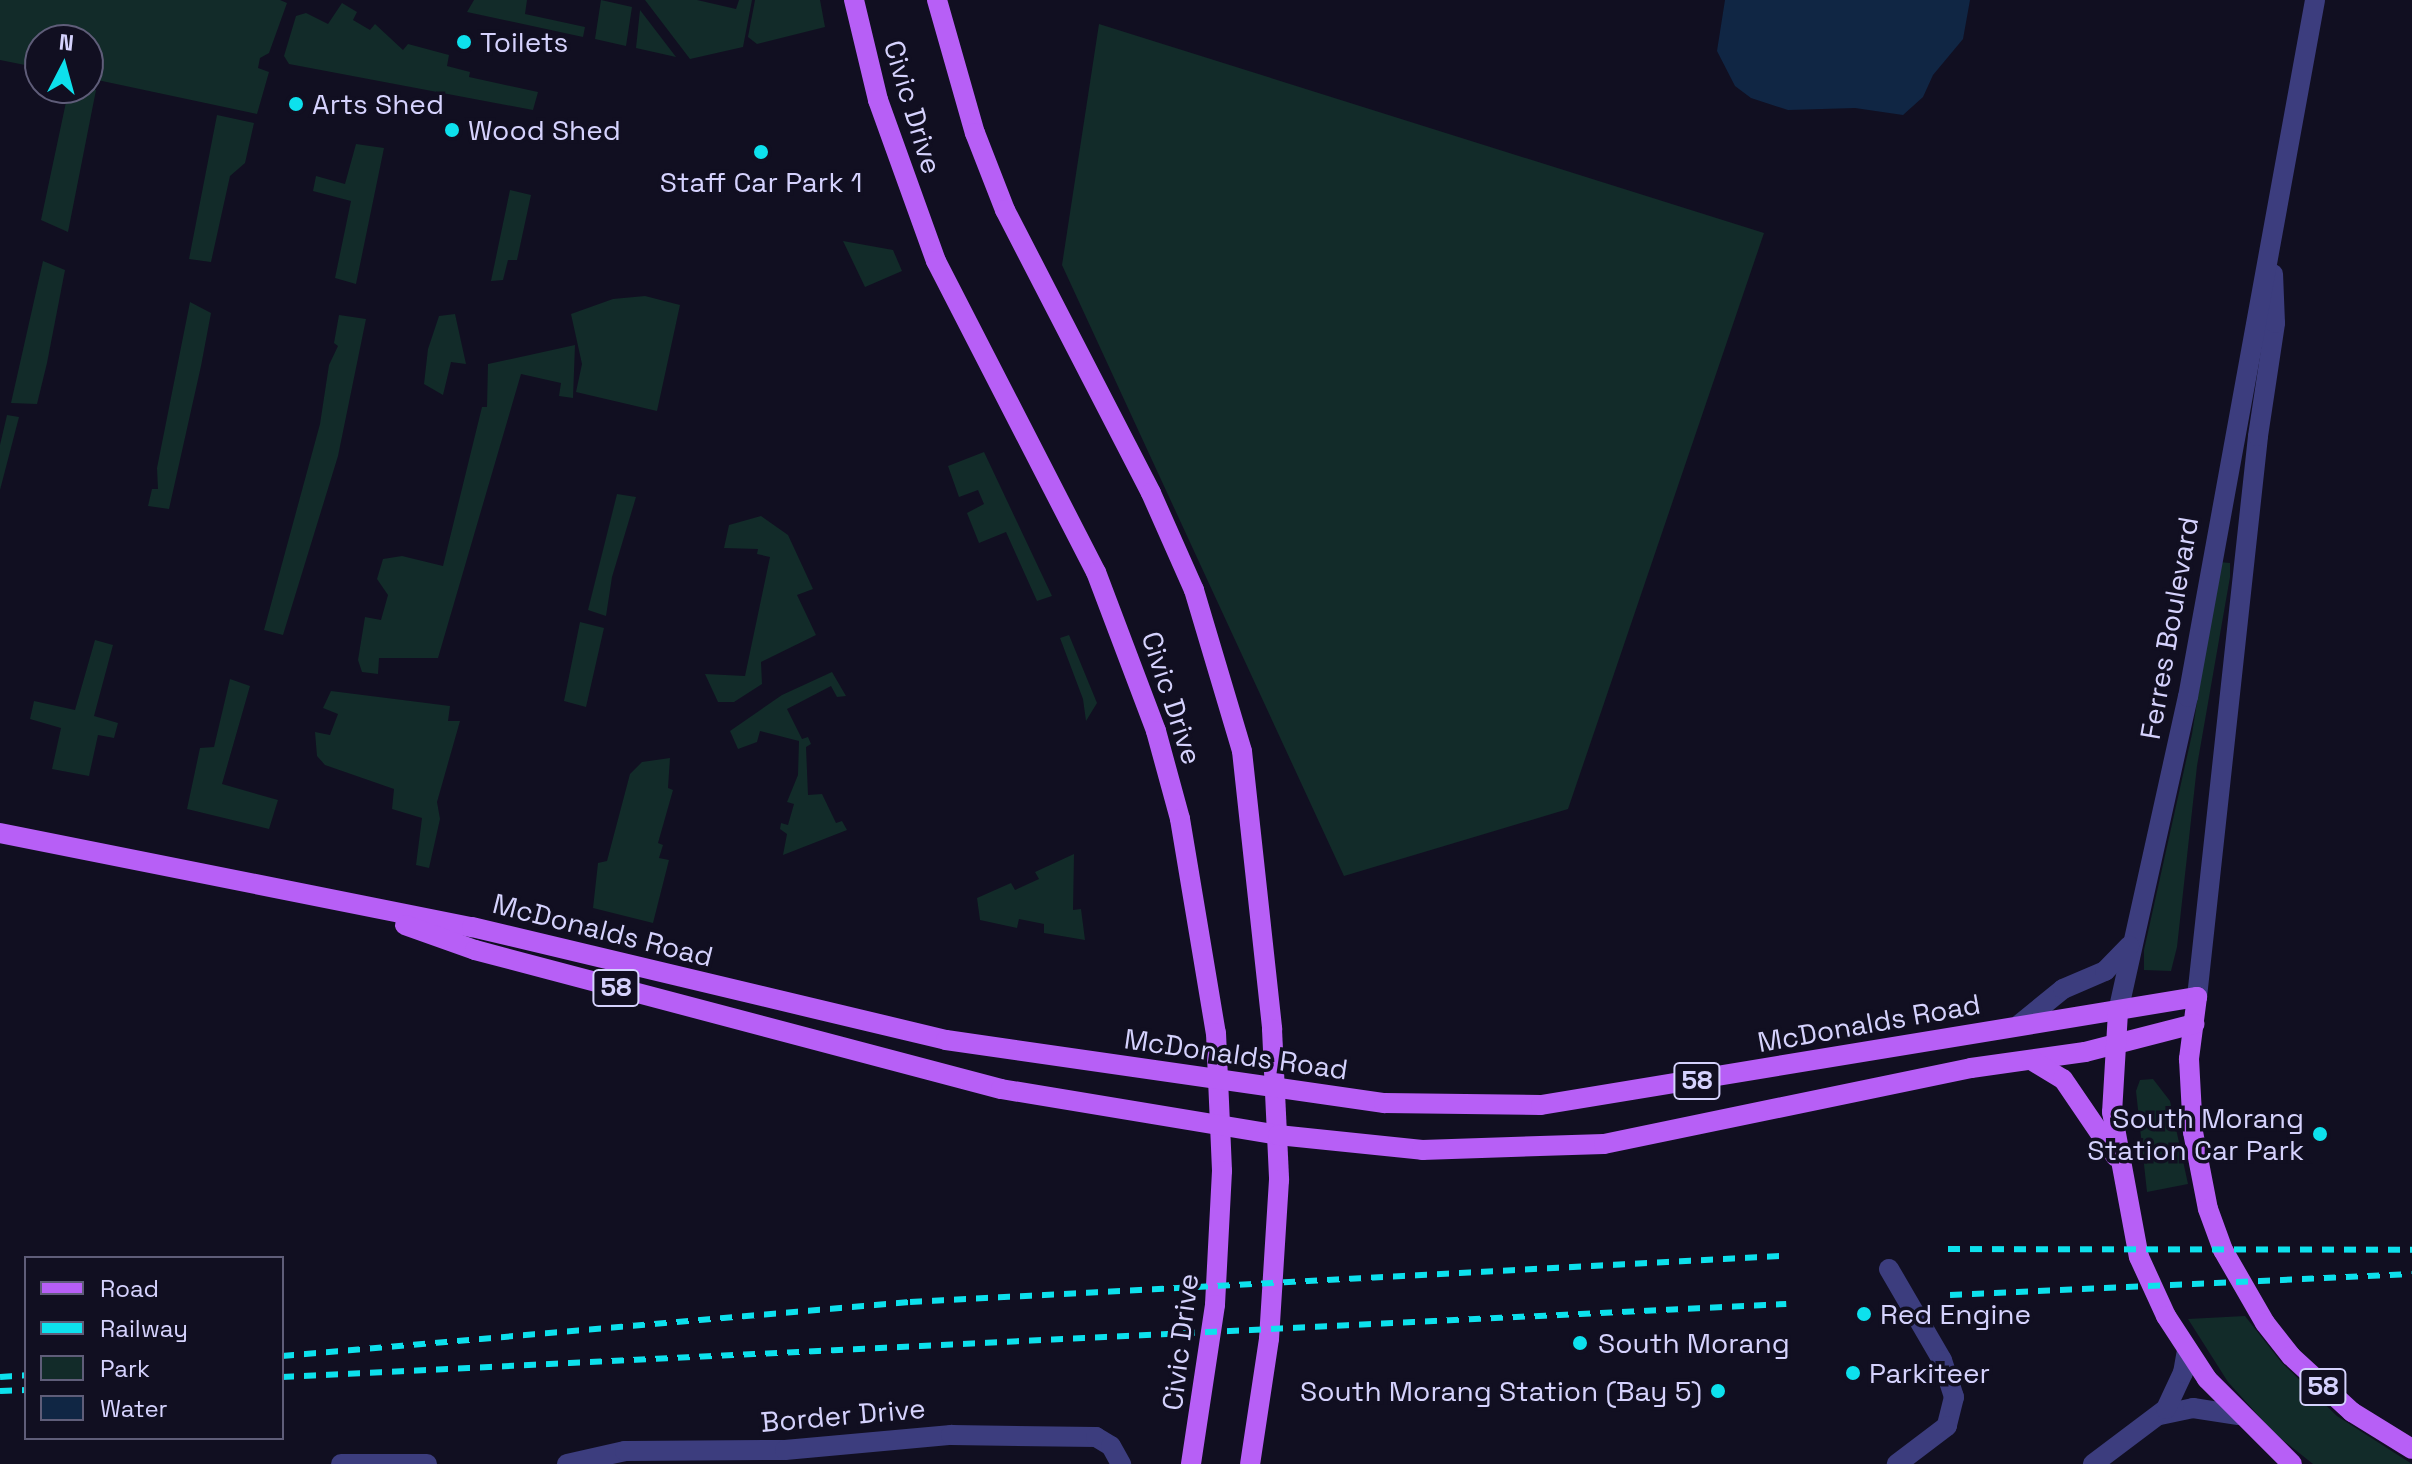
<!DOCTYPE html>
<style>
body{margin:0}
#map{position:relative;width:2412px;height:1464px;overflow:hidden;background:#110f21;font-family:"Space Grotesk",sans-serif}
div>[style]{position:absolute}
[style*='--x']{left:calc(var(--x)*1px);top:calc(var(--y)*1px);width:calc(var(--w)*1px);rotate:calc(var(--a)*1deg)}
.green>*{inset:0;background:#122b29}
.water>*{inset:0;background:#102644}
.minor>*{height:20px;margin:-10px;padding:0 10px;transform-origin:10px;border-radius:10px;background:#3c3d7e}
.major>*{height:20px;margin:-10px;padding:0 10px;transform-origin:10px;border-radius:10px;background:#b75ff6}
.rail>*{height:6px;margin-top:-3px;transform-origin:0;background:repeating-linear-gradient(90deg,#0de1ed 0 12px,transparent 0 22px)}
.dots>*{width:22px;height:22px;translate:-50% -50%;box-sizing:border-box;border:4px solid #110f21;border-radius:50%}
span{translate:-50% -50%;white-space:nowrap;text-align:center;line-height:1.15;-webkit-text-stroke:7px #110f21;paint-order:stroke}
.shield-label span{padding:2px 6px;background:#110f21;border:2px solid;border-radius:6px;-webkit-text-stroke-width:0}
.shield-label{font-size:26px;color:#d5d2fd;font-weight:700}
.poi-label{font-size:28px;color:#d5d2fd}
.left{translate:0 -50%;text-align:left}
.right{translate:-100% -50%;text-align:right}
.street-label{font-size:28px;color:#d5d2fd}
.legend{position:absolute;left:24px;top:1256px;width:260px;height:184px;box-sizing:border-box;background:#110f21;border:2px solid #5f5d79;margin:0;padding:10px 14px;list-style:none;font-size:24px;color:#d5d2fd}
.legend li{display:flex;align-items:center;gap:16px;height:40px}
.legend b{width:40px;border:2px solid #5f5d79}
.north{position:absolute;left:24px;top:24px;width:80px;height:80px;box-sizing:border-box;background:#110f21;border:2px solid #5f5d79;border-radius:50%;rotate:6deg;font-size:22px;font-weight:700;line-height:32px;text-align:center;color:#d5d2fd}
.north::after{content:'';display:block;margin:auto;width:28px;height:36px;background:#0de1ed;clip-path:polygon(50% 0,100% 100%,50% 72%,0 100%)}
</style>
<div id="map">
<div class="green">
<div style="clip-path:polygon(0 0,280px 0,287px 3px,269px 53px,260px 58px,258px 68px,269px 72px,257px 114px,88px 78px,88px 40px,40px 40px,40px 68px,0 60px)"></div>
<div style="clip-path:polygon(474px 0,527px 0,525px 14px,585px 27px,583px 37px,467px 12px)"></div>
<div style="clip-path:polygon(601px 0,632px 7px,626px 46px,595px 39px)"></div>
<div style="clip-path:polygon(645px 0,697px 0,736px 9px,739px 0,752px 0,743px 47px,690px 59px)"></div>
<div style="clip-path:polygon(755px 0,820px 0,825px 27px,757px 44px,748px 37px)"></div>
<div style="clip-path:polygon(342px 3px,357px 12px,353px 20px,370px 30px,375px 24px,403px 50px,408px 44px,449px 55px,447px 66px,470px 72px,469px 77px,538px 92px,533px 110px,289px 64px,284px 56px,296px 16px,306px 13px,328px 24px)"></div>
<div style="clip-path:polygon(640px 10px,676px 57px,636px 48px)"></div>
<div style="clip-path:polygon(1099px 24px,1764px 233px,1568px 809px,1344px 876px,1062px 265px)"></div>
<div style="clip-path:polygon(69px 88px,96px 90px,68px 232px,41px 220px)"></div>
<div style="clip-path:polygon(217px 115px,254px 123px,245px 163px,230px 176px,211px 262px,189px 259px)"></div>
<div style="clip-path:polygon(356px 144px,384px 148px,356px 284px,335px 278px,351px 201px,313px 191px,316px 176px,345px 184px)"></div>
<div style="clip-path:polygon(510px 190px,531px 195px,517px 260px,508px 260px,503px 280px,491px 281px)"></div>
<div style="clip-path:polygon(843px 241px,893px 250px,902px 271px,865px 287px)"></div>
<div style="clip-path:polygon(43px 261px,65px 270px,47px 363px,37px 404px,11px 403px)"></div>
<div style="clip-path:polygon(645px 296px,680px 305px,657px 411px,576px 392px,582px 364px,571px 314px,613px 299px)"></div>
<div style="clip-path:polygon(190px 302px,211px 313px,201px 366px,169px 509px,148px 506px,152px 489px,158px 489px,157px 468px)"></div>
<div style="clip-path:polygon(455px 314px,466px 364px,451px 362px,443px 395px,424px 384px,428px 349px,439px 316px)"></div>
<div style="clip-path:polygon(339px 315px,366px 319px,338px 456px,283px 635px,264px 630px,320px 424px,329px 365px,338px 346px,334px 343px)"></div>
<div style="clip-path:polygon(575px 345px,573px 398px,559px 396px,561px 383px,521px 374px,438px 658px,379px 658px,378px 674px,362px 672px,358px 660px,365px 617px,381px 620px,388px 595px,377px 579px,383px 559px,402px 556px,443px 566px,482px 407px,487px 407px,488px 364px)"></div>
<div style="clip-path:polygon(7px 415px,19px 417px,0 490px,0 445px)"></div>
<div style="clip-path:polygon(984px 452px,1052px 596px,1037px 601px,1006px 532px,979px 543px,967px 513px,984px 504px,978px 490px,959px 497px,948px 466px)"></div>
<div style="clip-path:polygon(617px 494px,636px 497px,612px 577px,606px 616px,588px 610px)"></div>
<div style="clip-path:polygon(761px 516px,788px 535px,813px 589px,797px 595px,816px 635px,761px 662px,762px 684px,734px 702px,718px 702px,705px 674px,745px 676px,770px 557px,757px 554px,758px 549px,724px 548px,729px 525px)"></div>
<div style="clip-path:polygon(2219px 562px,2230px 563px,2230px 577px,2197px 766px,2177px 947px,2171px 971px,2144px 970px,2144px 950px,2192px 734px)"></div>
<div style="clip-path:polygon(580px 622px,604px 628px,586px 707px,564px 701px)"></div>
<div style="clip-path:polygon(1069px 635px,1097px 703px,1086px 721px,1083px 699px,1060px 638px)"></div>
<div style="clip-path:polygon(95px 640px,113px 645px,94px 716px,118px 723px,114px 738px,98px 735px,89px 776px,52px 769px,61px 728px,30px 719px,34px 701px,75px 710px)"></div>
<div style="clip-path:polygon(832px 672px,846px 696px,837px 697px,831px 686px,787px 709px,802px 739px,808px 737px,811px 744px,806px 747px,808px 795px,822px 794px,836px 823px,842px 821px,847px 830px,783px 855px,787px 834px,780px 829px,781px 823px,788px 825px,794px 804px,787px 802px,798px 775px,799px 741px,760px 731px,757px 742px,738px 749px,730px 731px,782px 695px)"></div>
<div style="clip-path:polygon(230px 679px,250px 686px,222px 784px,278px 800px,269px 829px,187px 809px,200px 748px,214px 747px)"></div>
<div style="clip-path:polygon(331px 691px,450px 706px,448px 721px,460px 721px,437px 802px,440px 819px,429px 868px,416px 865px,422px 818px,392px 809px,394px 789px,325px 765px,317px 756px,315px 732px,330px 735px,338px 714px,323px 708px)"></div>
<div style="clip-path:polygon(670px 758px,668px 788px,673px 790px,658px 843px,663px 845px,659px 858px,669px 860px,653px 923px,593px 908px,598px 863px,607px 861px,630px 774px,642px 762px)"></div>
<div style="clip-path:polygon(1074px 854px,1073px 910px,1081px 909px,1085px 940px,1044px 933px,1044px 924px,1019px 919px,1017px 928px,980px 920px,977px 898px,1011px 883px,1015px 890px,1039px 879px,1035px 872px)"></div>
<div style="clip-path:polygon(2153px 1079px,2170px 1101px,2188px 1184px,2147px 1192px,2136px 1091px,2140px 1080px)"></div>
<div style="clip-path:polygon(2245px 1316px,2282px 1363px,2337px 1416px,2412px 1464px,2313px 1464px,2274px 1433px,2228px 1382px,2188px 1319px)"></div>
</div>
<div class="water">
<div style="clip-path:polygon(1725px 0,1970px 0,1963px 39px,1933px 75px,1923px 97px,1903px 115px,1855px 108px,1788px 110px,1751px 98px,1735px 86px,1717px 51px)"></div>
</div>
<div class="minor">
<div style="--x:2197;--y:997;--w:564;--a:-83.79"></div>
<div style="--x:2258;--y:436;--w:114;--a:-81.4"></div>
<div style="--x:2275;--y:323;--w:49;--a:-92.3"></div>
<div style="--x:2118;--y:1012;--w:323;--a:-77.5"></div>
<div style="--x:2188;--y:697;--w:708;--a:-79.67"></div>
<div style="--x:2020;--y:1024;--w:55;--a:-39.1"></div>
<div style="--x:2063;--y:989;--w:46;--a:-23.2"></div>
<div style="--x:2105;--y:971;--w:35;--a:-46"></div>
<div style="--x:1889;--y:1269;--w:105;--a:59.8"></div>
<div style="--x:1942;--y:1360;--w:39;--a:72"></div>
<div style="--x:1954;--y:1397;--w:30;--a:104"></div>
<div style="--x:1947;--y:1426;--w:63;--a:142.8"></div>
<div style="--x:2160;--y:1415;--w:34;--a:-12"></div>
<div style="--x:2193;--y:1408;--w:46;--a:8.8"></div>
<div style="--x:341;--y:1464;--w:86;--a:0"></div>
<div style="--x:567;--y:1464;--w:59;--a:-12.6"></div>
<div style="--x:625;--y:1451;--w:160;--a:-0.4"></div>
<div style="--x:785;--y:1450;--w:167;--a:-5.2"></div>
<div style="--x:951;--y:1435;--w:145;--a:0.8"></div>
<div style="--x:1096;--y:1437;--w:17;--a:31"></div>
<div style="--x:1111;--y:1446;--w:21;--a:61"></div>
<div style="--x:2093;--y:1464;--w:91;--a:-37"></div>
<div style="--x:2166;--y:1409;--w:40;--a:-65"></div>
<div style="--x:2183;--y:1373;--w:22;--a:-80"></div>
</div>
<div class="major">
<div style="--x:854;--y:0;--w:103;--a:76.5"></div>
<div style="--x:878;--y:100;--w:171;--a:70.2"></div>
<div style="--x:936;--y:261;--w:350;--a:62.8"></div>
<div style="--x:1096;--y:572;--w:170;--a:69.3"></div>
<div style="--x:1156;--y:731;--w:91;--a:74.7"></div>
<div style="--x:1180;--y:819;--w:217;--a:80.5"></div>
<div style="--x:1216;--y:1033;--w:138;--a:87.5"></div>
<div style="--x:1222;--y:1171;--w:134;--a:93"></div>
<div style="--x:1215;--y:1305;--w:161;--a:98.6"></div>
<div style="--x:937;--y:0;--w:138;--a:74.1"></div>
<div style="--x:975;--y:133;--w:83;--a:68.7"></div>
<div style="--x:1005;--y:210;--w:318;--a:62.7"></div>
<div style="--x:1151;--y:493;--w:106;--a:66.1"></div>
<div style="--x:1194;--y:590;--w:168;--a:73.4"></div>
<div style="--x:1242;--y:751;--w:280;--a:83.8"></div>
<div style="--x:1272;--y:1029;--w:151;--a:87.3"></div>
<div style="--x:1279;--y:1180;--w:159;--a:93.6"></div>
<div style="--x:1269;--y:1339;--w:126;--a:98.6"></div>
<div style="--x:0;--y:833;--w:481;--a:11.3"></div>
<div style="--x:472;--y:927;--w:487;--a:13.4"></div>
<div style="--x:946;--y:1040;--w:443;--a:8.2"></div>
<div style="--x:1384;--y:1103;--w:157;--a:0.7"></div>
<div style="--x:1541;--y:1105;--w:665;--a:-9.35"></div>
<div style="--x:2197;--y:997;--w:63;--a:97.4"></div>
<div style="--x:2189;--y:1059;--w:73;--a:86.9"></div>
<div style="--x:2193;--y:1132;--w:78;--a:79"></div>
<div style="--x:2208;--y:1209;--w:44;--a:69.9"></div>
<div style="--x:2223;--y:1250;--w:84;--a:60.1"></div>
<div style="--x:2265;--y:1323;--w:42;--a:51.8"></div>
<div style="--x:2291;--y:1356;--w:83;--a:42.6"></div>
<div style="--x:2352;--y:1412;--w:70;--a:31.7"></div>
<div style="--x:405;--y:925;--w:74;--a:19.7"></div>
<div style="--x:475;--y:950;--w:544;--a:14.8"></div>
<div style="--x:1001;--y:1089;--w:281;--a:9.4"></div>
<div style="--x:1278;--y:1135;--w:145;--a:5.9"></div>
<div style="--x:1422;--y:1150;--w:182;--a:-1.9"></div>
<div style="--x:1604;--y:1144;--w:375;--a:-11.7"></div>
<div style="--x:1971;--y:1068;--w:115;--a:-8"></div>
<div style="--x:2085;--y:1052;--w:113;--a:-14.4"></div>
<div style="--x:2118;--y:1012;--w:100;--a:93.4"></div>
<div style="--x:2112;--y:1112;--w:147;--a:79.5"></div>
<div style="--x:2139;--y:1257;--w:65;--a:65.4"></div>
<div style="--x:2166;--y:1316;--w:75;--a:56.9"></div>
<div style="--x:2207;--y:1379;--w:120;--a:45"></div>
<div style="--x:2031;--y:1060;--w:37;--a:31"></div>
<div style="--x:2063;--y:1079;--w:94;--a:55.8"></div>
</div>
<div class="rail">
<div style="--x:1948;--y:1249;--w:464;--a:0.1"></div>
<div style="--x:1950;--y:1295;--w:462;--a:-2.6"></div>
<div style="--x:282;--y:1356;--w:630;--a:-4.91"></div>
<div style="--x:910;--y:1302;--w:874;--a:-3.02"></div>
<div style="--x:0;--y:1377;--w:26;--a:-4"></div>
<div style="--x:282;--y:1377;--w:1506;--a:-2.78"></div>
<div style="--x:0;--y:1391;--w:26;--a:-2"></div>
</div>
<div class="dots">
<div style="left:464px;top:42px;background:#0de1ed"></div>
<div style="left:296px;top:104px;background:#0de1ed"></div>
<div style="left:452px;top:130px;background:#0de1ed"></div>
<div style="left:761px;top:152px;background:#0de1ed"></div>
<div style="left:2320px;top:1134px;background:#0de1ed"></div>
<div style="left:1864px;top:1314px;background:#0de1ed"></div>
<div style="left:1580px;top:1343px;background:#0de1ed"></div>
<div style="left:1853px;top:1373px;background:#0de1ed"></div>
<div style="left:1718px;top:1391px;background:#0de1ed"></div>
</div>
<div class="shield-label">
<span style="left:616px;top:988px">58</span>
<span style="left:1697px;top:1081px">58</span>
<span style="left:2323px;top:1387px">58</span>
</div>
<div class="poi-label">
<span class="left" style="left:480px;top:42px">Toilets</span>
<span class="left" style="left:312px;top:104px">Arts Shed</span>
<span class="left" style="left:468px;top:130px">Wood Shed</span>
<span style="left:761px;top:182px">Staff Car Park 1</span>
<span class="right" style="left:2304px;top:1134px">South Morang<br>Station Car Park</span>
<span class="left" style="left:1880px;top:1314px">Red Engine</span>
<span class="left" style="left:1598px;top:1343px">South Morang</span>
<span class="left" style="left:1869px;top:1373px">Parkiteer</span>
<span class="right" style="left:1702px;top:1391px">South Morang Station (Bay 5)</span>
</div>
<div class="street-label">
<span style="left:913px;top:107px;rotate:73deg">Civic Drive</span>
<span style="left:2169px;top:628px;rotate:-80deg">Ferres Boulevard</span>
<span style="left:1172px;top:698px;rotate:72deg">Civic Drive</span>
<span style="left:603px;top:930px;rotate:14deg">McDonalds Road</span>
<span style="left:1869px;top:1023px;rotate:-10deg">McDonalds Road</span>
<span style="left:1236px;top:1054px;rotate:8deg">McDonalds Road</span>
<span style="left:1180px;top:1342px;rotate:-83deg">Civic Drive</span>
<span style="left:843px;top:1415px;rotate:-5deg">Border Drive</span>
</div>
<ul class="legend">
<li><b style="height:10px;background:#b75ff6"></b>Road</li>
<li><b style="height:10px;background:#0de1ed"></b>Railway</li>
<li><b style="height:22px;background:#122b29"></b>Park</li>
<li><b style="height:22px;background:#102644"></b>Water</li>
</ul>
<div class="north">N</div>
</div>
